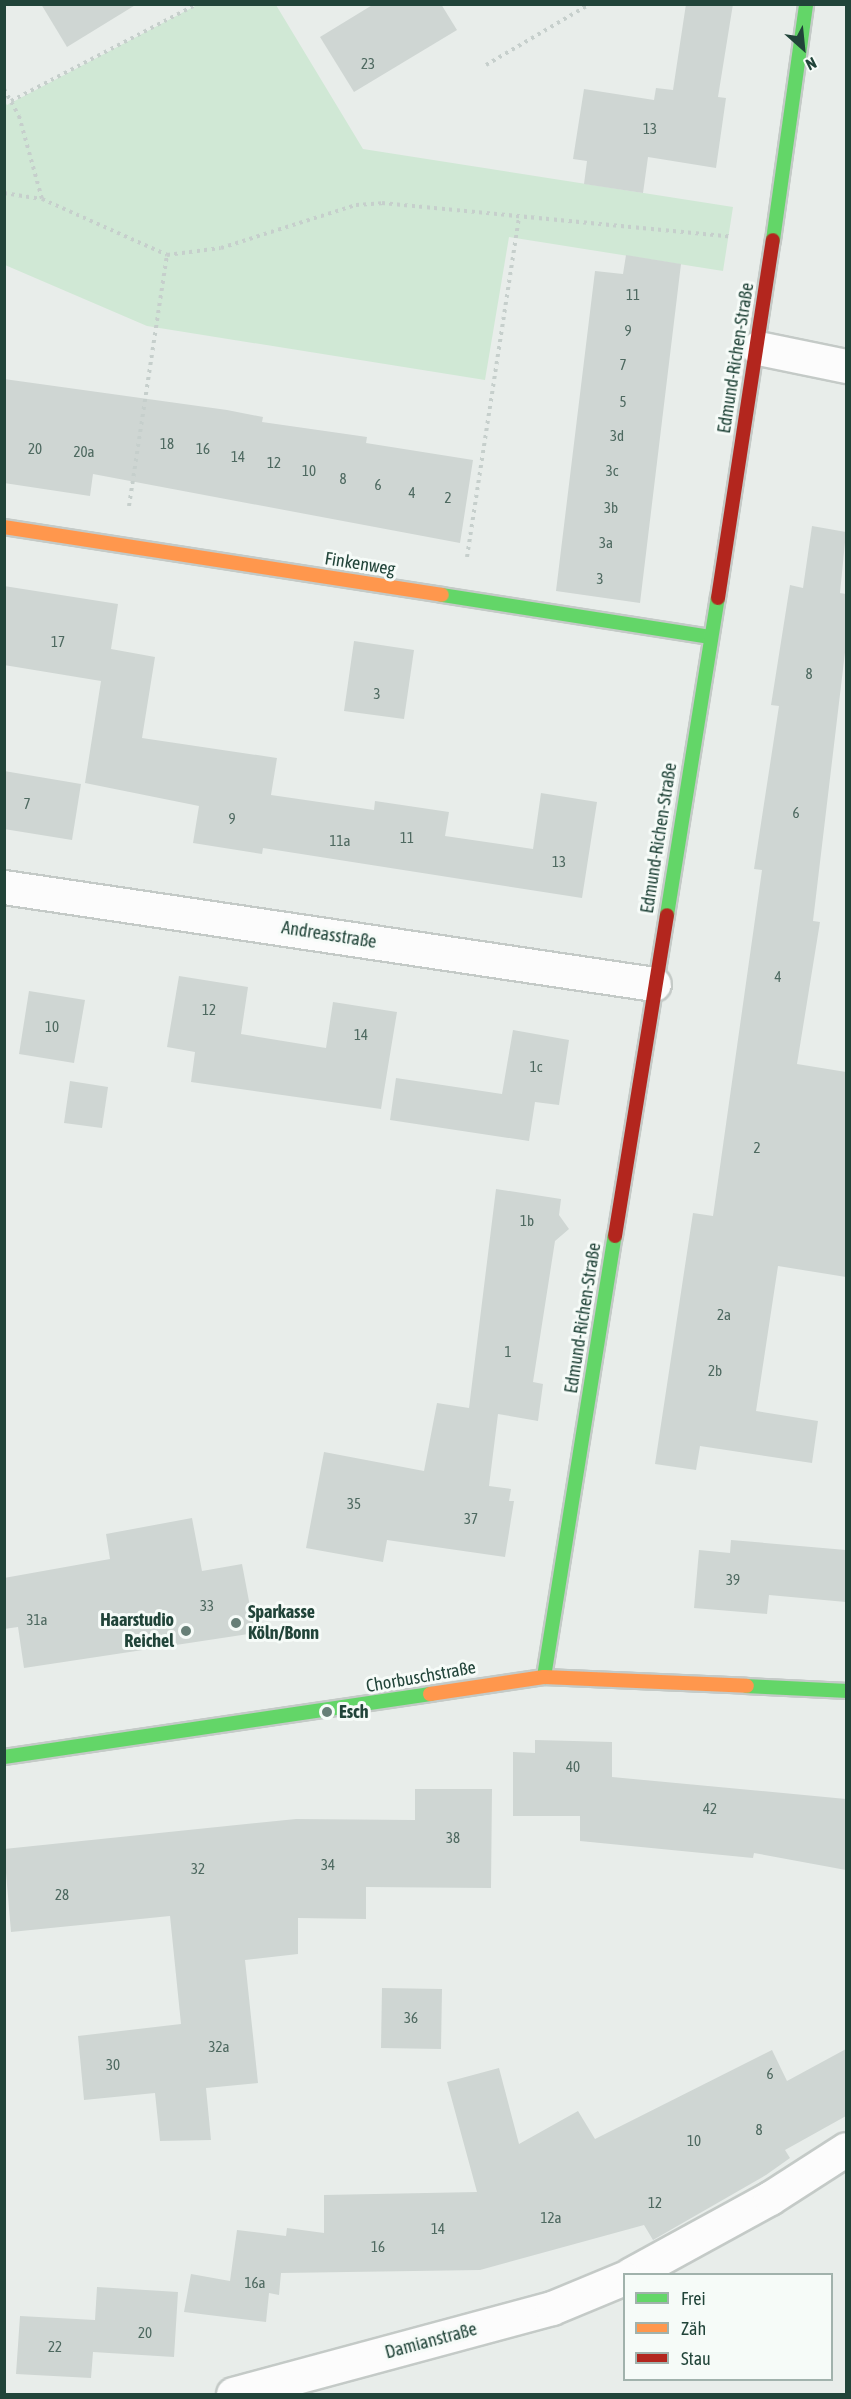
<!DOCTYPE html>
<meta charset="utf-8">
<style>
body{margin:0}
#map{position:relative;width:851px;height:2399px;overflow:hidden;background:#e8edea;font-family:"Asap Condensed",sans-serif}
div>[style]{position:absolute}
[style*='--x']{left:calc(var(--x)*1px);top:calc(var(--y)*1px);width:calc(var(--w)*1px);rotate:calc(var(--a)*1deg)}
.green>*{inset:0;background:#d0e8d5}
.building>*{inset:0;background:#cfd6d3}
.path>*{height:4px;margin-top:-2px;transform-origin:0;background:repeating-linear-gradient(90deg,#c6cfcc 0 3px,transparent 0 7.5px)}
.roads{filter:drop-shadow(2px 0 #c4cac7) drop-shadow(-2px 0 #c4cac7) drop-shadow(0 2px #c4cac7) drop-shadow(0 -2px #c4cac7)}
.street>*{height:33px;margin:-16.5px;padding:0 16.5px;transform-origin:16.5px;border-radius:16.5px;background:#fcfcfc}
.fast>*{height:14px;margin:-7px;padding:0 7px;transform-origin:7px;border-radius:7px;background:#63d668}
.slow>*{height:14px;margin:-7px;padding:0 7px;transform-origin:7px;border-radius:7px;background:#ff974d}
.jam>*{height:14px;margin:-7px;padding:0 7px;transform-origin:7px;border-radius:7px;background:#b3261e}
.dots>*{width:16px;height:16px;translate:-50% -50%;box-sizing:border-box;border:3px solid #f6fbf8;border-radius:50%}
span{translate:-50% -50%;white-space:nowrap;text-align:center;line-height:1.15;-webkit-text-stroke:6px #f6fbf8;paint-order:stroke}
.number-label{font-size:15px;color:#4e6960}
.number-label span{-webkit-text-stroke-width:0}
.street-label{font-size:18px;color:#214439}
.poi-label{font-size:18px;color:#214439;font-weight:700}
.left{translate:0 -50%;text-align:left}
.right{translate:-100% -50%;text-align:right}
.frame{position:absolute;inset:0;border:6px solid #214439;pointer-events:none}
.legend{position:absolute;left:623px;top:2273px;width:210px;height:108px;box-sizing:border-box;background:#f6fbf8;border:2px solid #a1b2ac;margin:0;padding:8px 10px;list-style:none;font-size:18px;color:#214439}
.legend li{display:flex;align-items:center;gap:12px;height:30px}
.legend b{width:30px;border:2px solid #a1b2ac}
.north{position:absolute;left:773px;top:18px;width:60px;height:60px;-webkit-text-stroke:4px #f6fbf8;paint-order:stroke;rotate:153deg;font-size:16px;font-weight:700;line-height:24px;text-align:center;color:#214439}
.north::after{content:'';display:block;margin:auto;width:21px;height:27px;background:#214439;clip-path:polygon(50% 0,100% 100%,50% 72%,0 100%)}
</style>
<div id="map">
<div class="green">
<div style="clip-path:polygon(197px 5px,276px 5px,363px 149px,733px 207px,723px 271px,509px 237px,485px 380px,147px 326px,5px 265px,4px 101px,7px 105px)"></div>
</div>
<div class="building">
<div style="clip-path:polygon(41px 4px,137px 4px,67px 47px)"></div>
<div style="clip-path:polygon(374px 4px,441px 4px,457px 30px,354px 92px,320px 37px)"></div>
<div style="clip-path:polygon(686px 4px,733px 4px,718px 97px,726px 98px,716px 168px,648px 157px,643px 193px,584px 184px,587px 161px,573px 159px,584px 89px,654px 100px,656px 88px,673px 90px)"></div>
<div style="clip-path:polygon(626px 255px,681px 264px,640px 603px,556px 591px,595px 271px,623px 274px)"></div>
<div style="clip-path:polygon(4px 379px,227px 410px,263px 417px,262px 422px,367px 437px,366px 443px,473px 460px,460px 543px,93px 474px,90px 496px,4px 483px)"></div>
<div style="clip-path:polygon(812px 526px,846px 532px,840px 593px,846px 594px,846px 644px,813px 921px,820px 922px,797px 1064px,846px 1072px,846px 1277px,778px 1266px,756px 1411px,818px 1421px,812px 1463px,700px 1446px,696px 1470px,655px 1464px,693px 1213px,713px 1216px,762px 870px,754px 869px,779px 706px,771px 705px,790px 585px,803px 588px)"></div>
<div style="clip-path:polygon(4px 586px,118px 604px,111px 649px,155px 657px,142px 738px,277px 758px,271px 795px,374px 810px,375px 801px,449px 812px,445px 836px,533px 849px,541px 793px,597px 802px,582px 898px,263px 848px,262px 854px,193px 843px,199px 806px,85px 783px,101px 681px,4px 665px)"></div>
<div style="clip-path:polygon(354px 641px,414px 650px,404px 719px,344px 711px)"></div>
<div style="clip-path:polygon(4px 771px,81px 784px,72px 840px,4px 829px)"></div>
<div style="clip-path:polygon(179px 976px,248px 987px,241px 1034px,326px 1048px,333px 1002px,397px 1012px,381px 1109px,191px 1082px,195px 1052px,167px 1047px)"></div>
<div style="clip-path:polygon(29px 991px,85px 1000px,74px 1063px,19px 1054px)"></div>
<div style="clip-path:polygon(513px 1030px,569px 1040px,559px 1105px,535px 1102px,529px 1141px,390px 1120px,396px 1078px,502px 1094px)"></div>
<div style="clip-path:polygon(70px 1081px,108px 1087px,102px 1128px,64px 1123px)"></div>
<div style="clip-path:polygon(496px 1189px,561px 1199px,559px 1215px,569px 1229px,555px 1241px,533px 1382px,543px 1384px,538px 1421px,498px 1414px,489px 1486px,511px 1489px,509px 1501px,514px 1501px,505px 1557px,387px 1540px,383px 1562px,306px 1548px,324px 1452px,424px 1471px,437px 1403px,469px 1408px)"></div>
<div style="clip-path:polygon(192px 1518px,202px 1571px,242px 1564px,255px 1633px,24px 1668px,18px 1627px,4px 1629px,4px 1578px,110px 1559px,106px 1534px)"></div>
<div style="clip-path:polygon(731px 1540px,846px 1550px,846px 1602px,769px 1595px,767px 1614px,694px 1608px,699px 1550px,730px 1553px)"></div>
<div style="clip-path:polygon(535px 1740px,612px 1742px,612px 1777px,846px 1799px,846px 1870px,754px 1853px,753px 1858px,580px 1841px,580px 1816px,513px 1816px,513px 1752px,535px 1753px)"></div>
<div style="clip-path:polygon(415px 1789px,492px 1789px,491px 1888px,366px 1887px,366px 1919px,298px 1918px,298px 1954px,245px 1960px,258px 2083px,206px 2088px,211px 2140px,160px 2141px,155px 2093px,84px 2100px,78px 2036px,181px 2024px,170px 1916px,11px 1932px,4px 1849px,296px 1819px,415px 1820px)"></div>
<div style="clip-path:polygon(382px 1988px,442px 1989px,441px 2049px,381px 2048px)"></div>
<div style="clip-path:polygon(846px 2049px,846px 2116px,785px 2150px,790px 2158px,766px 2175px,653px 2240px,644px 2225px,480px 2270px,281px 2273px,279px 2295px,269px 2293px,266px 2322px,184px 2312px,191px 2274px,230px 2281px,237px 2230px,286px 2236px,287px 2228px,324px 2233px,324px 2195px,477px 2192px,447px 2082px,499px 2068px,519px 2144px,578px 2111px,595px 2139px,772px 2050px,787px 2081px)"></div>
<div style="clip-path:polygon(97px 2287px,178px 2292px,174px 2357px,93px 2352px,91px 2378px,16px 2374px,20px 2316px,95px 2320px)"></div>
</div>
<div class="path">
<div style="--x:486;--y:65;--w:121;--a:-30.4"></div>
<div style="--x:4;--y:89;--w:31;--a:61"></div>
<div style="--x:19;--y:116;--w:86;--a:74.5"></div>
<div style="--x:11;--y:101;--w:210;--a:-27.5"></div>
<div style="--x:4;--y:193;--w:38;--a:9"></div>
<div style="--x:42;--y:199;--w:137;--a:24.1"></div>
<div style="--x:167;--y:255;--w:54;--a:-7.4"></div>
<div style="--x:221;--y:248;--w:142;--a:-17.7"></div>
<div style="--x:356;--y:205;--w:26;--a:-4"></div>
<div style="--x:382;--y:203;--w:352;--a:5.5"></div>
<div style="--x:129;--y:506;--w:254;--a:-81.4"></div>
<div style="--x:467;--y:557;--w:342;--a:-81.3"></div>
</div>
<div class="roads">
<div class="street">
<div style="--x:758;--y:348;--w:90;--a:11.6"></div>
<div style="--x:4;--y:887;--w:657;--a:8.49"></div>
<div style="--x:631;--y:2274;--w:158;--a:-28.7"></div>
<div style="--x:770;--y:2198;--w:90;--a:-32.8"></div>
<div style="--x:233;--y:2394;--w:330;--a:-15.1"></div>
<div style="--x:552;--y:2308;--w:78;--a:-22.6"></div>
</div>
<div class="fast">
<div style="--x:773;--y:240;--w:238;--a:-82"></div>
<div style="--x:442;--y:595;--w:271;--a:8.9"></div>
<div style="--x:667;--y:915;--w:321;--a:-80.9"></div>
<div style="--x:544;--y:1677;--w:447;--a:-80.9"></div>
<div style="--x:747;--y:1686;--w:99;--a:2.9"></div>
<div style="--x:4;--y:1757;--w:431;--a:-8.4"></div>
</div>
<div class="slow">
<div style="--x:4;--y:527;--w:443;--a:8.8"></div>
<div style="--x:430;--y:1694;--w:115;--a:-8.5"></div>
<div style="--x:544;--y:1677;--w:203;--a:2.5"></div>
</div>
<div class="jam">
<div style="--x:718;--y:598;--w:362;--a:-81.3"></div>
<div style="--x:615;--y:1236;--w:325;--a:-80.8"></div>
</div>
</div>
<div class="dots">
<div style="left:236px;top:1623px;background:#677f77"></div>
<div style="left:186px;top:1631px;background:#677f77"></div>
<div style="left:327px;top:1712px;background:#677f77"></div>
</div>
<div class="number-label">
<span style="left:368px;top:64px">23</span>
<span style="left:650px;top:129px">13</span>
<span style="left:633px;top:295px">11</span>
<span style="left:628px;top:331px">9</span>
<span style="left:623px;top:365px">7</span>
<span style="left:623px;top:402px">5</span>
<span style="left:617px;top:436px">3d</span>
<span style="left:167px;top:444px">18</span>
<span style="left:35px;top:449px">20</span>
<span style="left:203px;top:449px">16</span>
<span style="left:84px;top:452px">20a</span>
<span style="left:238px;top:457px">14</span>
<span style="left:274px;top:463px">12</span>
<span style="left:309px;top:471px">10</span>
<span style="left:612px;top:471px">3c</span>
<span style="left:343px;top:479px">8</span>
<span style="left:378px;top:485px">6</span>
<span style="left:412px;top:493px">4</span>
<span style="left:448px;top:498px">2</span>
<span style="left:611px;top:508px">3b</span>
<span style="left:606px;top:543px">3a</span>
<span style="left:600px;top:579px">3</span>
<span style="left:58px;top:642px">17</span>
<span style="left:809px;top:674px">8</span>
<span style="left:377px;top:694px">3</span>
<span style="left:27px;top:804px">7</span>
<span style="left:796px;top:813px">6</span>
<span style="left:232px;top:819px">9</span>
<span style="left:407px;top:838px">11</span>
<span style="left:340px;top:841px">11a</span>
<span style="left:559px;top:862px">13</span>
<span style="left:778px;top:977px">4</span>
<span style="left:209px;top:1010px">12</span>
<span style="left:52px;top:1027px">10</span>
<span style="left:361px;top:1035px">14</span>
<span style="left:536px;top:1067px">1c</span>
<span style="left:757px;top:1148px">2</span>
<span style="left:527px;top:1221px">1b</span>
<span style="left:724px;top:1315px">2a</span>
<span style="left:508px;top:1352px">1</span>
<span style="left:715px;top:1371px">2b</span>
<span style="left:354px;top:1504px">35</span>
<span style="left:471px;top:1519px">37</span>
<span style="left:733px;top:1580px">39</span>
<span style="left:207px;top:1606px">33</span>
<span style="left:37px;top:1620px">31a</span>
<span style="left:573px;top:1767px">40</span>
<span style="left:710px;top:1809px">42</span>
<span style="left:453px;top:1838px">38</span>
<span style="left:328px;top:1865px">34</span>
<span style="left:198px;top:1869px">32</span>
<span style="left:62px;top:1895px">28</span>
<span style="left:411px;top:2018px">36</span>
<span style="left:219px;top:2047px">32a</span>
<span style="left:113px;top:2065px">30</span>
<span style="left:770px;top:2074px">6</span>
<span style="left:759px;top:2130px">8</span>
<span style="left:694px;top:2141px">10</span>
<span style="left:655px;top:2203px">12</span>
<span style="left:551px;top:2218px">12a</span>
<span style="left:438px;top:2229px">14</span>
<span style="left:378px;top:2247px">16</span>
<span style="left:255px;top:2283px">16a</span>
<span style="left:145px;top:2333px">20</span>
<span style="left:55px;top:2347px">22</span>
</div>
<div class="street-label">
<span style="left:736px;top:358px;rotate:-81deg">Edmund-Richen-Straße</span>
<span style="left:360px;top:564px;rotate:9deg">Finkenweg</span>
<span style="left:659px;top:838px;rotate:-81deg">Edmund-Richen-Straße</span>
<span style="left:329px;top:935px;rotate:9deg">Andreasstraße</span>
<span style="left:583px;top:1318px;rotate:-81deg">Edmund-Richen-Straße</span>
<span style="left:421px;top:1677px;rotate:-10deg">Chorbuschstraße</span>
<span style="left:431px;top:2341px;rotate:-15deg">Damianstraße</span>
</div>
<div class="poi-label">
<span class="left" style="left:248px;top:1623px">Sparkasse<br>Köln/Bonn</span>
<span class="right" style="left:174px;top:1631px">Haarstudio<br>Reichel</span>
<span class="left" style="left:339px;top:1712px">Esch</span>
</div>
<div class="frame"></div>
<ul class="legend">
<li><b style="height:8px;background:#63d668"></b>Frei</li>
<li><b style="height:8px;background:#ff974d"></b>Zäh</li>
<li><b style="height:8px;background:#b3261e"></b>Stau</li>
</ul>
<div class="north">N</div>
</div>
